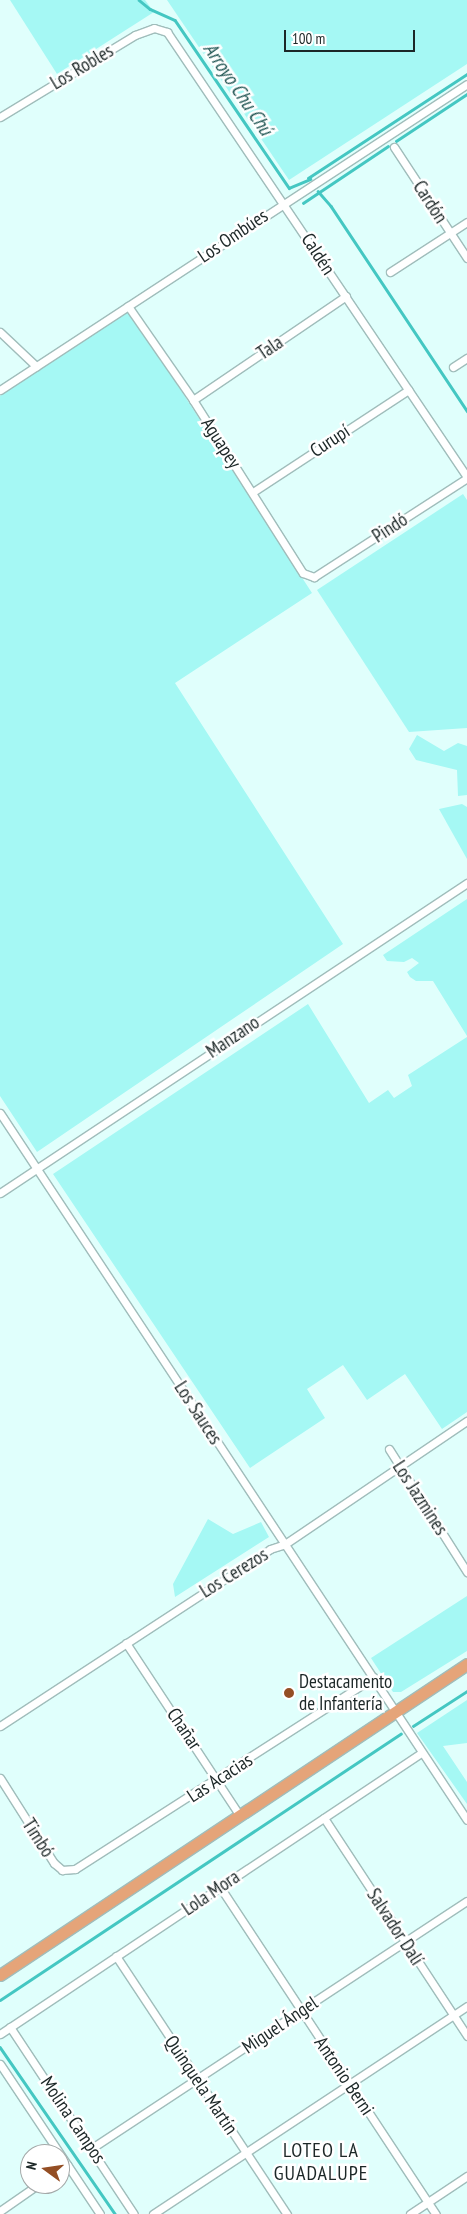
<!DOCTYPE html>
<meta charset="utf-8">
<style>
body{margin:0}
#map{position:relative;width:467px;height:2214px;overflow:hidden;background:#e0fffc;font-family:"PT Sans Narrow",sans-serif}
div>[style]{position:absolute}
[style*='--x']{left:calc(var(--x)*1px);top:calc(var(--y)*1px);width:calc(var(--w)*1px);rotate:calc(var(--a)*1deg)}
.green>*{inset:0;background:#a5f8f4}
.stream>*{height:2.5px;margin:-1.25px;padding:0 1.25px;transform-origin:1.25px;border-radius:1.25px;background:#44c7c2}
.roads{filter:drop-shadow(1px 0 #a0bdbb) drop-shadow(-1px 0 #a0bdbb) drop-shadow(0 1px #a0bdbb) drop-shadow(0 -1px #a0bdbb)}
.street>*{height:7px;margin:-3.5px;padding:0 3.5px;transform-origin:3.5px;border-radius:3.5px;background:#fff}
.primary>*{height:11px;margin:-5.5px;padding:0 5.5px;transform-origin:5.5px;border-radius:5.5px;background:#e5a479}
.dots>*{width:14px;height:14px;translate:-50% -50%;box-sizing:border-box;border:2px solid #fff;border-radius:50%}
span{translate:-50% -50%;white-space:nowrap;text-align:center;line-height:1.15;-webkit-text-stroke:5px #fff;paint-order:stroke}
.street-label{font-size:19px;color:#1c2727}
.poi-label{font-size:19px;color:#1c2727}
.left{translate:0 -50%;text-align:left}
.water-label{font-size:20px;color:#1e5452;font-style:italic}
.neighbourhood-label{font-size:20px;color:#1c2727;letter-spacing:1px}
.north{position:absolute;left:20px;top:2144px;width:50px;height:50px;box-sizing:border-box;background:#fff;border:1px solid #a4a9a9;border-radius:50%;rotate:284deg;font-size:14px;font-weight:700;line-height:20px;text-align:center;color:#1c2727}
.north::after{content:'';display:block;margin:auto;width:18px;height:22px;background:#944e24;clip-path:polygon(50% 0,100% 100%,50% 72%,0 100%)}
.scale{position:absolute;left:284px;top:30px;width:131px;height:22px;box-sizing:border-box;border:2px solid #1c2727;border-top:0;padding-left:6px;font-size:15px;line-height:18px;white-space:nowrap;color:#1c2727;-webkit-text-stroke:4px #fff;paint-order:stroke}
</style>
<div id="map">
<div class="green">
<div style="clip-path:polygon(10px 0,145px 0,154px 12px,57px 74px)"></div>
<div style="clip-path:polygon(167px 0,467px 0,467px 64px,289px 180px)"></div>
<div style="clip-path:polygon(129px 310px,312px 593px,175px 683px,343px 944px,37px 1152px,0 1096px,0 396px)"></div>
<div style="clip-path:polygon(463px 494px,467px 500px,467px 728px,409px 732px,317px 590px)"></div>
<div style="clip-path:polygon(417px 735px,444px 751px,458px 743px,467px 746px,467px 795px,458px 796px,457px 770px,416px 760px,409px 749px)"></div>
<div style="clip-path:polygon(462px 804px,467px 807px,467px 859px,439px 809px)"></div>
<div style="clip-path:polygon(467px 899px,467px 1036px,433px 981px,416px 981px,410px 977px,407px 972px,419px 963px,412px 958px,404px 962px,387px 961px,383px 955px)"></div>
<div style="clip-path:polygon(308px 1004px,369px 1103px,388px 1090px,394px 1098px,412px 1086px,408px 1075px,467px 1037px,467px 1412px,442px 1429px,405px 1374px,367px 1400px,343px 1365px,307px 1389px,325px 1418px,250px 1468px,53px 1174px)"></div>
<div style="clip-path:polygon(208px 1519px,233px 1534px,261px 1522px,269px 1537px,175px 1597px,173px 1584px)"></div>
<div style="clip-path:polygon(467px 1596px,467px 1651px,401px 1692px,393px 1692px,371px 1658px)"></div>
<div style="clip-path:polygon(467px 1700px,467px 1743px,443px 1746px,467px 1782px,467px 1804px,417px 1733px)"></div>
</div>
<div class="stream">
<div style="--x:139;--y:0;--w:14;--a:39"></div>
<div style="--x:150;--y:9;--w:27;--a:24"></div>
<div style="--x:175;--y:20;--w:203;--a:55.8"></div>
<div style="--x:289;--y:188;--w:23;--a:-23"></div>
<div style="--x:396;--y:141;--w:85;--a:-33.5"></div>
<div style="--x:308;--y:178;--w:190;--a:-33.2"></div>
<div style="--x:318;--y:191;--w:20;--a:49"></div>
<div style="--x:331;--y:206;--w:246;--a:56.4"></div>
<div style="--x:303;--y:203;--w:102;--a:-33.8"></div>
<div style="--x:413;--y:1726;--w:64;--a:-32.9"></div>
<div style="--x:0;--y:2000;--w:481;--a:-33.6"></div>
<div style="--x:0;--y:2047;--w:203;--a:55.4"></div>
</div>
<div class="roads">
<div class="street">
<div style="--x:0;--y:117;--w:158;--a:-31.3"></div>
<div style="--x:135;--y:35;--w:20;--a:-20"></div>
<div style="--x:154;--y:28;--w:14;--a:17"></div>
<div style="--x:167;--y:32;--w:537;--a:56.01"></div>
<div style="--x:394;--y:147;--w:133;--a:56.7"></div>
<div style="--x:390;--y:272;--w:92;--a:-33"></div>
<div style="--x:128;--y:306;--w:114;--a:55.3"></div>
<div style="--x:193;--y:400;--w:205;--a:57.6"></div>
<div style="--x:303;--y:573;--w:12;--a:20"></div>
<div style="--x:314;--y:577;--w:182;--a:-32.9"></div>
<div style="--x:0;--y:332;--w:50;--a:43.4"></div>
<div style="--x:453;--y:367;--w:17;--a:-33"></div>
<div style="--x:0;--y:390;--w:558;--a:-33.23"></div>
<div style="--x:193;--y:400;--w:185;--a:-34.2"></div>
<div style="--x:253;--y:492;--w:186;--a:-33.3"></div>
<div style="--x:0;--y:1113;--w:847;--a:56.55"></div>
<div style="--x:0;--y:1193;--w:561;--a:-33.58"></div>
<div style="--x:389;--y:1449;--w:146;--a:57.6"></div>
<div style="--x:126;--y:1643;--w:207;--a:56.6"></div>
<div style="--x:0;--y:1726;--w:323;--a:-33.2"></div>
<div style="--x:270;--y:1549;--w:16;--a:-18"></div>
<div style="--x:285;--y:1544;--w:220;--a:-34.1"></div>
<div style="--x:0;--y:1778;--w:101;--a:57.6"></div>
<div style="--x:54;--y:1863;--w:11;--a:41"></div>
<div style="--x:62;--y:1870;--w:13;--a:-4"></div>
<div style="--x:75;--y:1869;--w:355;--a:-32.7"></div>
<div style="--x:324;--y:1818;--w:261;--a:56.7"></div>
<div style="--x:220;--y:1887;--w:392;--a:56.6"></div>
<div style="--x:116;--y:1956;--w:310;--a:56.5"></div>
<div style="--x:10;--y:2027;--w:224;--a:56.5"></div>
<div style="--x:0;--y:2034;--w:506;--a:-33.72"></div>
<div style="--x:0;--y:2064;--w:180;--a:56.3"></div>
<div style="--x:92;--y:2148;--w:449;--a:-33.4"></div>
<div style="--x:60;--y:2170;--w:9;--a:-36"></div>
<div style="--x:0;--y:2211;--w:47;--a:-34.7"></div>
<div style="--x:153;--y:2214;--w:377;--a:-33.5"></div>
<div style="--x:410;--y:2214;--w:69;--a:-33.7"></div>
</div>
<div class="primary">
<div style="--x:0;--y:1975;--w:561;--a:-33.66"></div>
</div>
</div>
<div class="dots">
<div style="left:289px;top:1693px;background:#944e24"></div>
</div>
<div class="street-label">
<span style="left:82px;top:67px;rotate:-31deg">Los Robles</span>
<span style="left:430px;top:202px;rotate:57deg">Cardón</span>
<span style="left:233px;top:236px;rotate:-34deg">Los Ombúes</span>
<span style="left:318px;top:254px;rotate:57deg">Caldén</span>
<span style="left:270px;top:348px;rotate:-34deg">Tala</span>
<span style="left:330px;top:441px;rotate:-33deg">Curupí</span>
<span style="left:221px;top:443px;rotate:57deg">Aguapey</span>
<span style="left:390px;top:528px;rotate:-33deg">Pindó</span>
<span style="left:233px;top:1037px;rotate:-34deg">Manzano</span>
<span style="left:198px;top:1413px;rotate:57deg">Los Sauces</span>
<span style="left:420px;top:1498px;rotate:57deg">Los Jazmines</span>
<span style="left:234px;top:1573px;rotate:-32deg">Los Cerezos</span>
<span style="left:184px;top:1729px;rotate:56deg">Chañar</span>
<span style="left:220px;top:1778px;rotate:-33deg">Las Acacias</span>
<span style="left:38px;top:1838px;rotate:57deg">Timbó</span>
<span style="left:211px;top:1893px;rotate:-34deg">Lola Mora</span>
<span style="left:395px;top:1927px;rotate:57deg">Salvador Dalí</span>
<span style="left:280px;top:2025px;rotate:-34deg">Miguel Ángel</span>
<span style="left:344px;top:2076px;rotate:56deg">Antonio Berni</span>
<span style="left:201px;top:2085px;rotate:56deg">Quinquela Martín</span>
<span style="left:73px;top:2120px;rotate:56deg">Molina Campos</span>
</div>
<div class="poi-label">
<span class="left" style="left:299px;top:1693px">Destacamento<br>de Infantería</span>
</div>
<div class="water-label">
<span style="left:238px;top:89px;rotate:56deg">Arroyo Chu Chú</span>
</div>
<div class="neighbourhood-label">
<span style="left:321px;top:2162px">LOTEO LA<br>GUADALUPE</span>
</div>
<div class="north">N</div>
<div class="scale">100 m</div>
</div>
